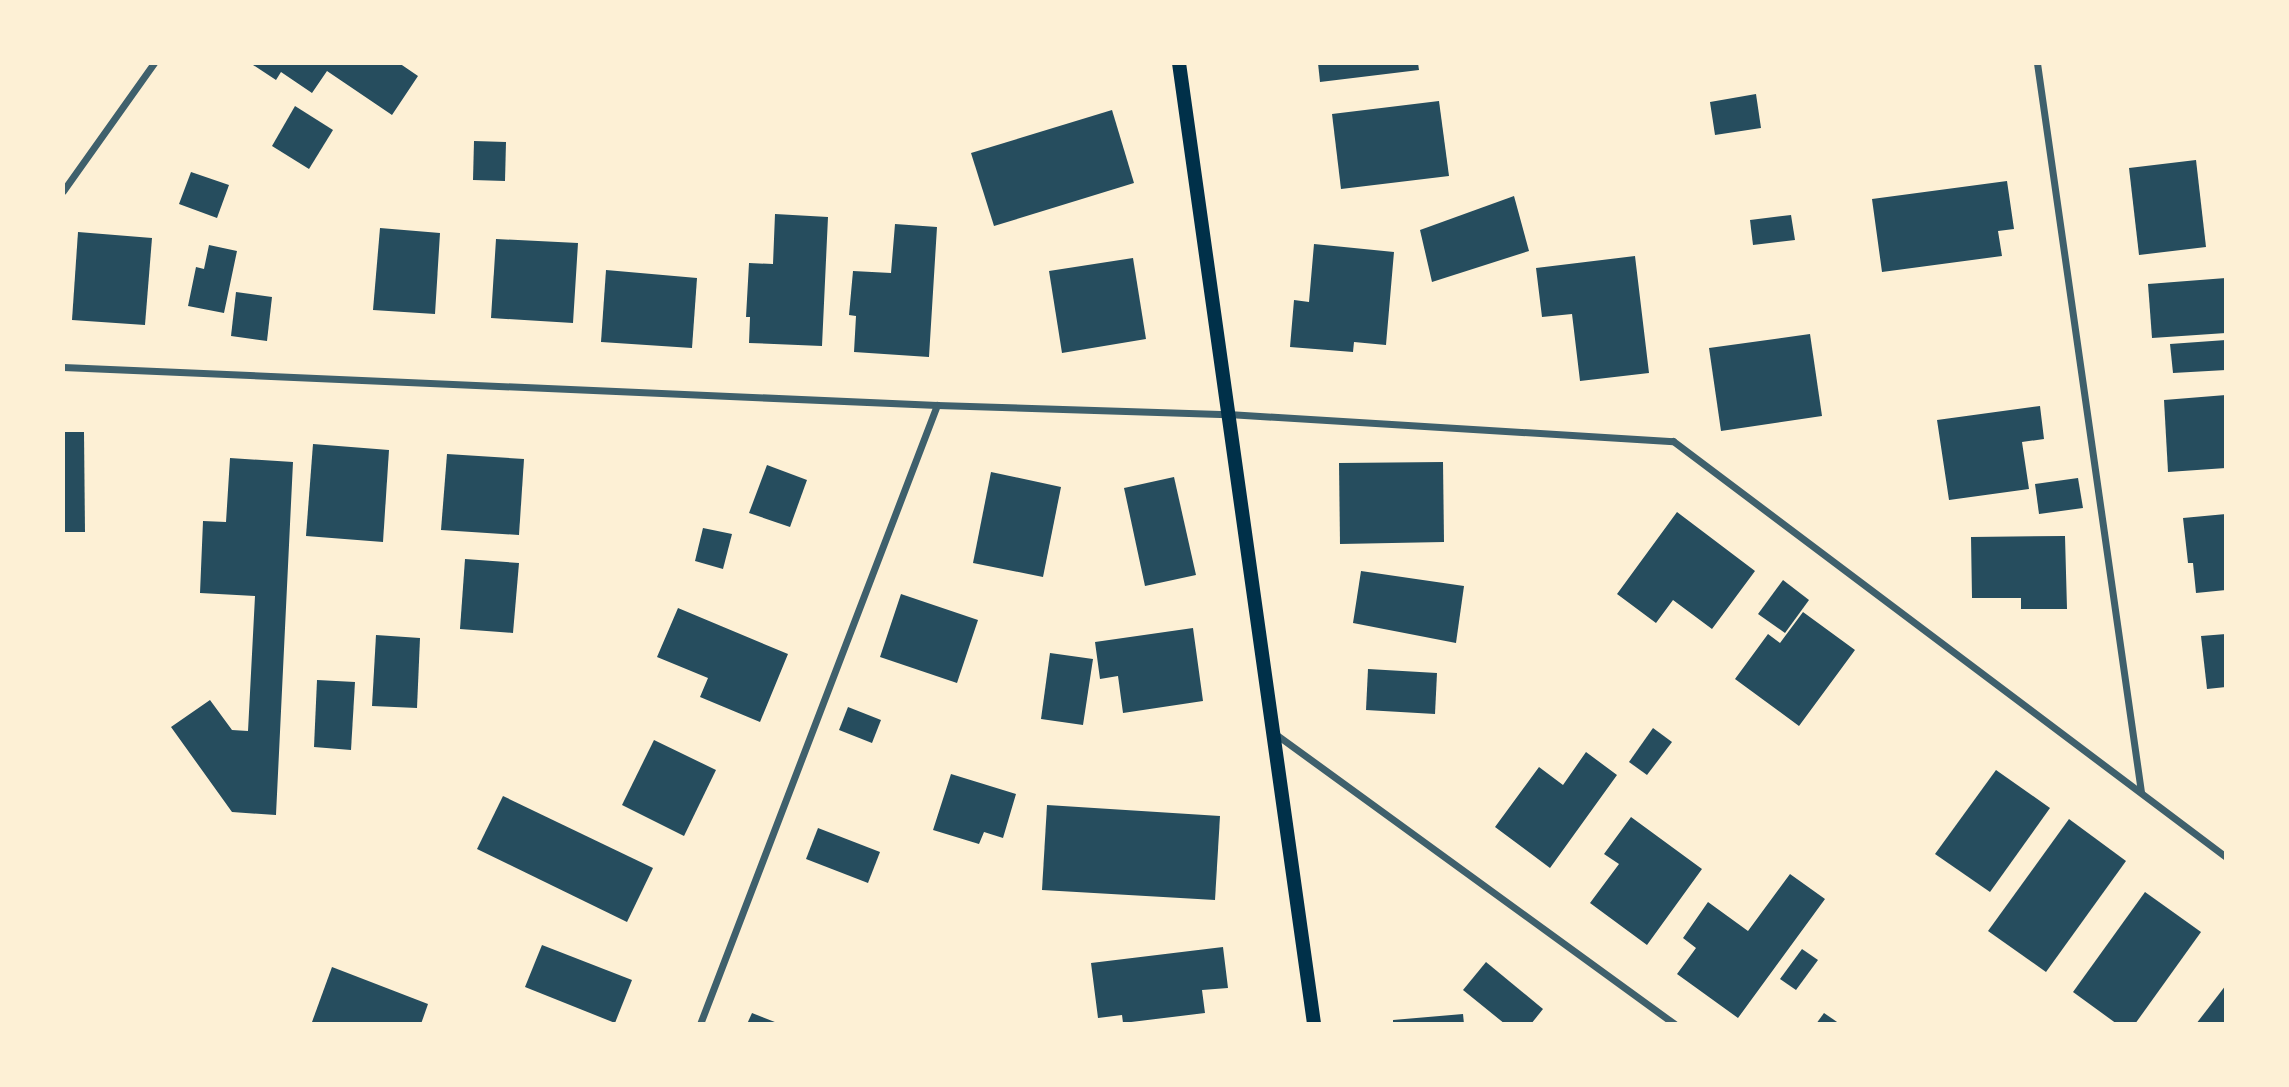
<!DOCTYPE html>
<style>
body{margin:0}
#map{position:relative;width:2289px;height:1087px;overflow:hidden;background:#fdf0d5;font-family:Barlow,sans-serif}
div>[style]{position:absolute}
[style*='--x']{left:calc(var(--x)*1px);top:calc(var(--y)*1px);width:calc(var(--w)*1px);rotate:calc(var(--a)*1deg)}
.building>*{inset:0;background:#264d5e}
.minor>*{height:7px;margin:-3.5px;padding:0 3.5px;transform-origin:3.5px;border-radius:3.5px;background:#3f606c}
.secondary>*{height:14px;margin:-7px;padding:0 7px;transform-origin:7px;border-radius:7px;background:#003049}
span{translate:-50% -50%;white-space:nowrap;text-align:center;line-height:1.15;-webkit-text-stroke:7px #fdf0d5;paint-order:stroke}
.frame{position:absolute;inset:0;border:65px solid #fdf0d5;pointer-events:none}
</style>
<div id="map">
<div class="building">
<div style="clip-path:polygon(250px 63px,399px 63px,418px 76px,392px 115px,327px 71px,312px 93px,281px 72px,276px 80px)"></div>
<div style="clip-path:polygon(1318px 63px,1418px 63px,1419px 70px,1320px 82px)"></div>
<div style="clip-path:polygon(1756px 94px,1761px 128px,1715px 135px,1710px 102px)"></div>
<div style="clip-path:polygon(1439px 101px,1449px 176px,1341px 189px,1332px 114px)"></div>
<div style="clip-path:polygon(295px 106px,333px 130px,309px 169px,272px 146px)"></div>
<div style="clip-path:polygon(1112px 110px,1134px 183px,994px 226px,971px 153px)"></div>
<div style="clip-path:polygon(474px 141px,506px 142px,505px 181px,473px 180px)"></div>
<div style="clip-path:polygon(2196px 160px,2206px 247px,2139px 255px,2129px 168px)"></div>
<div style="clip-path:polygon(191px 172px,229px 185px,217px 218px,179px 204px)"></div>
<div style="clip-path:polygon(2007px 181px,2014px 229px,1998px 231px,2002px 256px,1882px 272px,1872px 199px)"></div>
<div style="clip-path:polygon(1514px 196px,1529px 251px,1432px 282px,1420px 230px)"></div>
<div style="clip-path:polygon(775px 214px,828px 217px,822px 346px,749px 343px,750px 317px,746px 317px,749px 263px,773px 264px)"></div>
<div style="clip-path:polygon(1791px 215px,1795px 240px,1753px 245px,1750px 220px)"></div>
<div style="clip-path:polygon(895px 224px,937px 227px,929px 357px,854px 352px,856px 316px,849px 315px,853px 271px,891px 273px)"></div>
<div style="clip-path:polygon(380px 228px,440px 233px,435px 314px,373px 310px)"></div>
<div style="clip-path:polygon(78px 232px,152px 238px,145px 325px,72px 320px)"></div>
<div style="clip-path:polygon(496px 239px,578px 243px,573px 323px,491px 318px)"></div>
<div style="clip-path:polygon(1314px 244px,1394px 252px,1386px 345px,1354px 342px,1353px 352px,1290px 347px,1294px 300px,1309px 302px)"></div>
<div style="clip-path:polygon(209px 245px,237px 251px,224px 313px,188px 306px,196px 267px,204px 269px)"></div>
<div style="clip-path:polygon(1635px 256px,1649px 373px,1580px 381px,1572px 314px,1542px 317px,1536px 268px)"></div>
<div style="clip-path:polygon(1133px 258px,1146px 339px,1062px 353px,1049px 271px)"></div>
<div style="clip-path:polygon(606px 270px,697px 278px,692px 348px,601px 342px)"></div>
<div style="clip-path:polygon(2226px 278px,2226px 333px,2152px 338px,2148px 284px)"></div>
<div style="clip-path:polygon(236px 292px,272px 297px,267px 341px,231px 336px)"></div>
<div style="clip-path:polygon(1810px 334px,1822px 416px,1721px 431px,1709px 348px)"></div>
<div style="clip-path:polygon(2226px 340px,2226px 370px,2173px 373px,2170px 344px)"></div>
<div style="clip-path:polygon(2226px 395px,2226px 468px,2168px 472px,2164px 400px)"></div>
<div style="clip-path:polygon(2040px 406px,2044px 439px,2022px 442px,2029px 489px,1949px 500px,1937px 420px)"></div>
<div style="clip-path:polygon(63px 432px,84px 432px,85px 532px,63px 532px)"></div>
<div style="clip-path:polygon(313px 444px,389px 450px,383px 542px,306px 536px)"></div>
<div style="clip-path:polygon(447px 454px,524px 459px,519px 535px,441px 530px)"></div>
<div style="clip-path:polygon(230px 458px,293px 462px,276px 815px,232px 812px,171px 727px,210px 700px,232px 730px,248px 731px,255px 596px,200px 593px,203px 521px,226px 522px)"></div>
<div style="clip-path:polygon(1443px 462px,1444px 542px,1340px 544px,1339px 463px)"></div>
<div style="clip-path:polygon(767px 465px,807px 480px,790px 527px,749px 513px)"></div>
<div style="clip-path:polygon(991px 472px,1061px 487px,1043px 577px,973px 563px)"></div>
<div style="clip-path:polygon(1174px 477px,1196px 575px,1145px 586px,1124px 488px)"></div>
<div style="clip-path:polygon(2078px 478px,2083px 508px,2039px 514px,2035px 484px)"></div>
<div style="clip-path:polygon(1677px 512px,1755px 571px,1712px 629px,1673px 600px,1656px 623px,1617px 594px)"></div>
<div style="clip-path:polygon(2226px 514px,2226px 590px,2196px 593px,2193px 563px,2188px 563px,2183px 518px)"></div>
<div style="clip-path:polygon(703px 528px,732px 534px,723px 569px,695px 561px)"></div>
<div style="clip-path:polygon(2065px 536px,2067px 609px,2021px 609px,2021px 598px,1972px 598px,1971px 537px)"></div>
<div style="clip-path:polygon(465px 559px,519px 563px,513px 633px,460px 629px)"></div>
<div style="clip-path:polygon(1361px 571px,1464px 586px,1456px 643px,1353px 623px)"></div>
<div style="clip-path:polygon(1783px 580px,1809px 600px,1785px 633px,1758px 614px)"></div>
<div style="clip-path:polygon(901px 594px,978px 620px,957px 683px,880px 657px)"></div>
<div style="clip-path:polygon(678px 608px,788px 654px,760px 722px,700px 697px,708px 678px,657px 657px)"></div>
<div style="clip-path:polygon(1803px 612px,1855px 650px,1799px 726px,1735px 679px,1768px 634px,1780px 643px)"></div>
<div style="clip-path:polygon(1193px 628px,1203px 701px,1123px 713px,1118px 676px,1100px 679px,1095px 642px)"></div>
<div style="clip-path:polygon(2226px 634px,2226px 687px,2207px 689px,2201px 636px)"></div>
<div style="clip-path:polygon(376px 635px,420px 638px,417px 708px,372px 706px)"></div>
<div style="clip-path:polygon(1050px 653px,1093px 659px,1083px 725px,1041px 719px)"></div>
<div style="clip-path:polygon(1368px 669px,1437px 673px,1435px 714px,1366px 710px)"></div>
<div style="clip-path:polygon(317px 680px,355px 682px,351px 750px,314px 747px)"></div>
<div style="clip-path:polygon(848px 707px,881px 720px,872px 743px,839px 730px)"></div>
<div style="clip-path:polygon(1653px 728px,1672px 742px,1647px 775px,1629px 762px)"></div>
<div style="clip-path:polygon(654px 740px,716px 770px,684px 836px,622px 805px)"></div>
<div style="clip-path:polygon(1586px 752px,1617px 775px,1550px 868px,1495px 827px,1539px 767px,1563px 785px)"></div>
<div style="clip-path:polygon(1996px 770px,2050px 808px,1990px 892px,1935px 854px)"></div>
<div style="clip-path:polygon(951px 774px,1016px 794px,1003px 838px,984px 832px,979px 844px,933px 830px)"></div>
<div style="clip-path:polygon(503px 796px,653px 868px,627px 922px,477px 849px)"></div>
<div style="clip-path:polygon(1047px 805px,1220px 816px,1215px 900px,1042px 890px)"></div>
<div style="clip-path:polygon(1631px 817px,1702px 869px,1647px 945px,1590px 903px,1619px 864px,1604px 854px)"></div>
<div style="clip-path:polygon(2069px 819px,2126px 861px,2046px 972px,1988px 931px)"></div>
<div style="clip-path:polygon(818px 828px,880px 852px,868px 883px,806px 859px)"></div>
<div style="clip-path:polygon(1790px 874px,1825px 899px,1738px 1018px,1677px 974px,1696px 948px,1683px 938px,1708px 902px,1748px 931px)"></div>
<div style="clip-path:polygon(2145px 892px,2201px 932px,2135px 1024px,2117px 1024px,2073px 992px)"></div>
<div style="clip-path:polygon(542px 945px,632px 980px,615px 1023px,525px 987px)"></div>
<div style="clip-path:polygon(1223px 947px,1228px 988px,1202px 990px,1205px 1013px,1123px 1023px,1122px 1015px,1098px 1018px,1091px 963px)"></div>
<div style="clip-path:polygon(1802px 949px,1818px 960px,1796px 990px,1780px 979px)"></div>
<div style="clip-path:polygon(1486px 962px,1543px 1009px,1531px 1024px,1505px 1024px,1463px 990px)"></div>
<div style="clip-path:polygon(332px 967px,428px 1004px,421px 1024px,312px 1022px)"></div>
<div style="clip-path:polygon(2226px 985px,2226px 1024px,2196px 1024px)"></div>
<div style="clip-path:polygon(752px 1013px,780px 1024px,747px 1024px)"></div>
<div style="clip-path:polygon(1824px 1013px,1840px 1024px,1816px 1024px)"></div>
<div style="clip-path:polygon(1463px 1014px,1464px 1024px,1393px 1024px,1393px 1020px)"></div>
</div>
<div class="minor">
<div style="--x:2037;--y:63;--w:736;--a:81.88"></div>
<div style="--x:63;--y:191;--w:157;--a:-54.6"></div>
<div style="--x:63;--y:367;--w:875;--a:2.49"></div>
<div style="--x:937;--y:405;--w:291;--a:1.8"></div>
<div style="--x:1228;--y:414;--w:446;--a:3.5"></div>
<div style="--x:1673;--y:441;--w:692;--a:36.95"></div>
<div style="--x:1274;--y:733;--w:495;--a:36"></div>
<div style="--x:700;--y:1024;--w:663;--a:-69.05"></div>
</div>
<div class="secondary">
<div style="--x:1179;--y:63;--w:970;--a:82"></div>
</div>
<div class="frame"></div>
</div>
